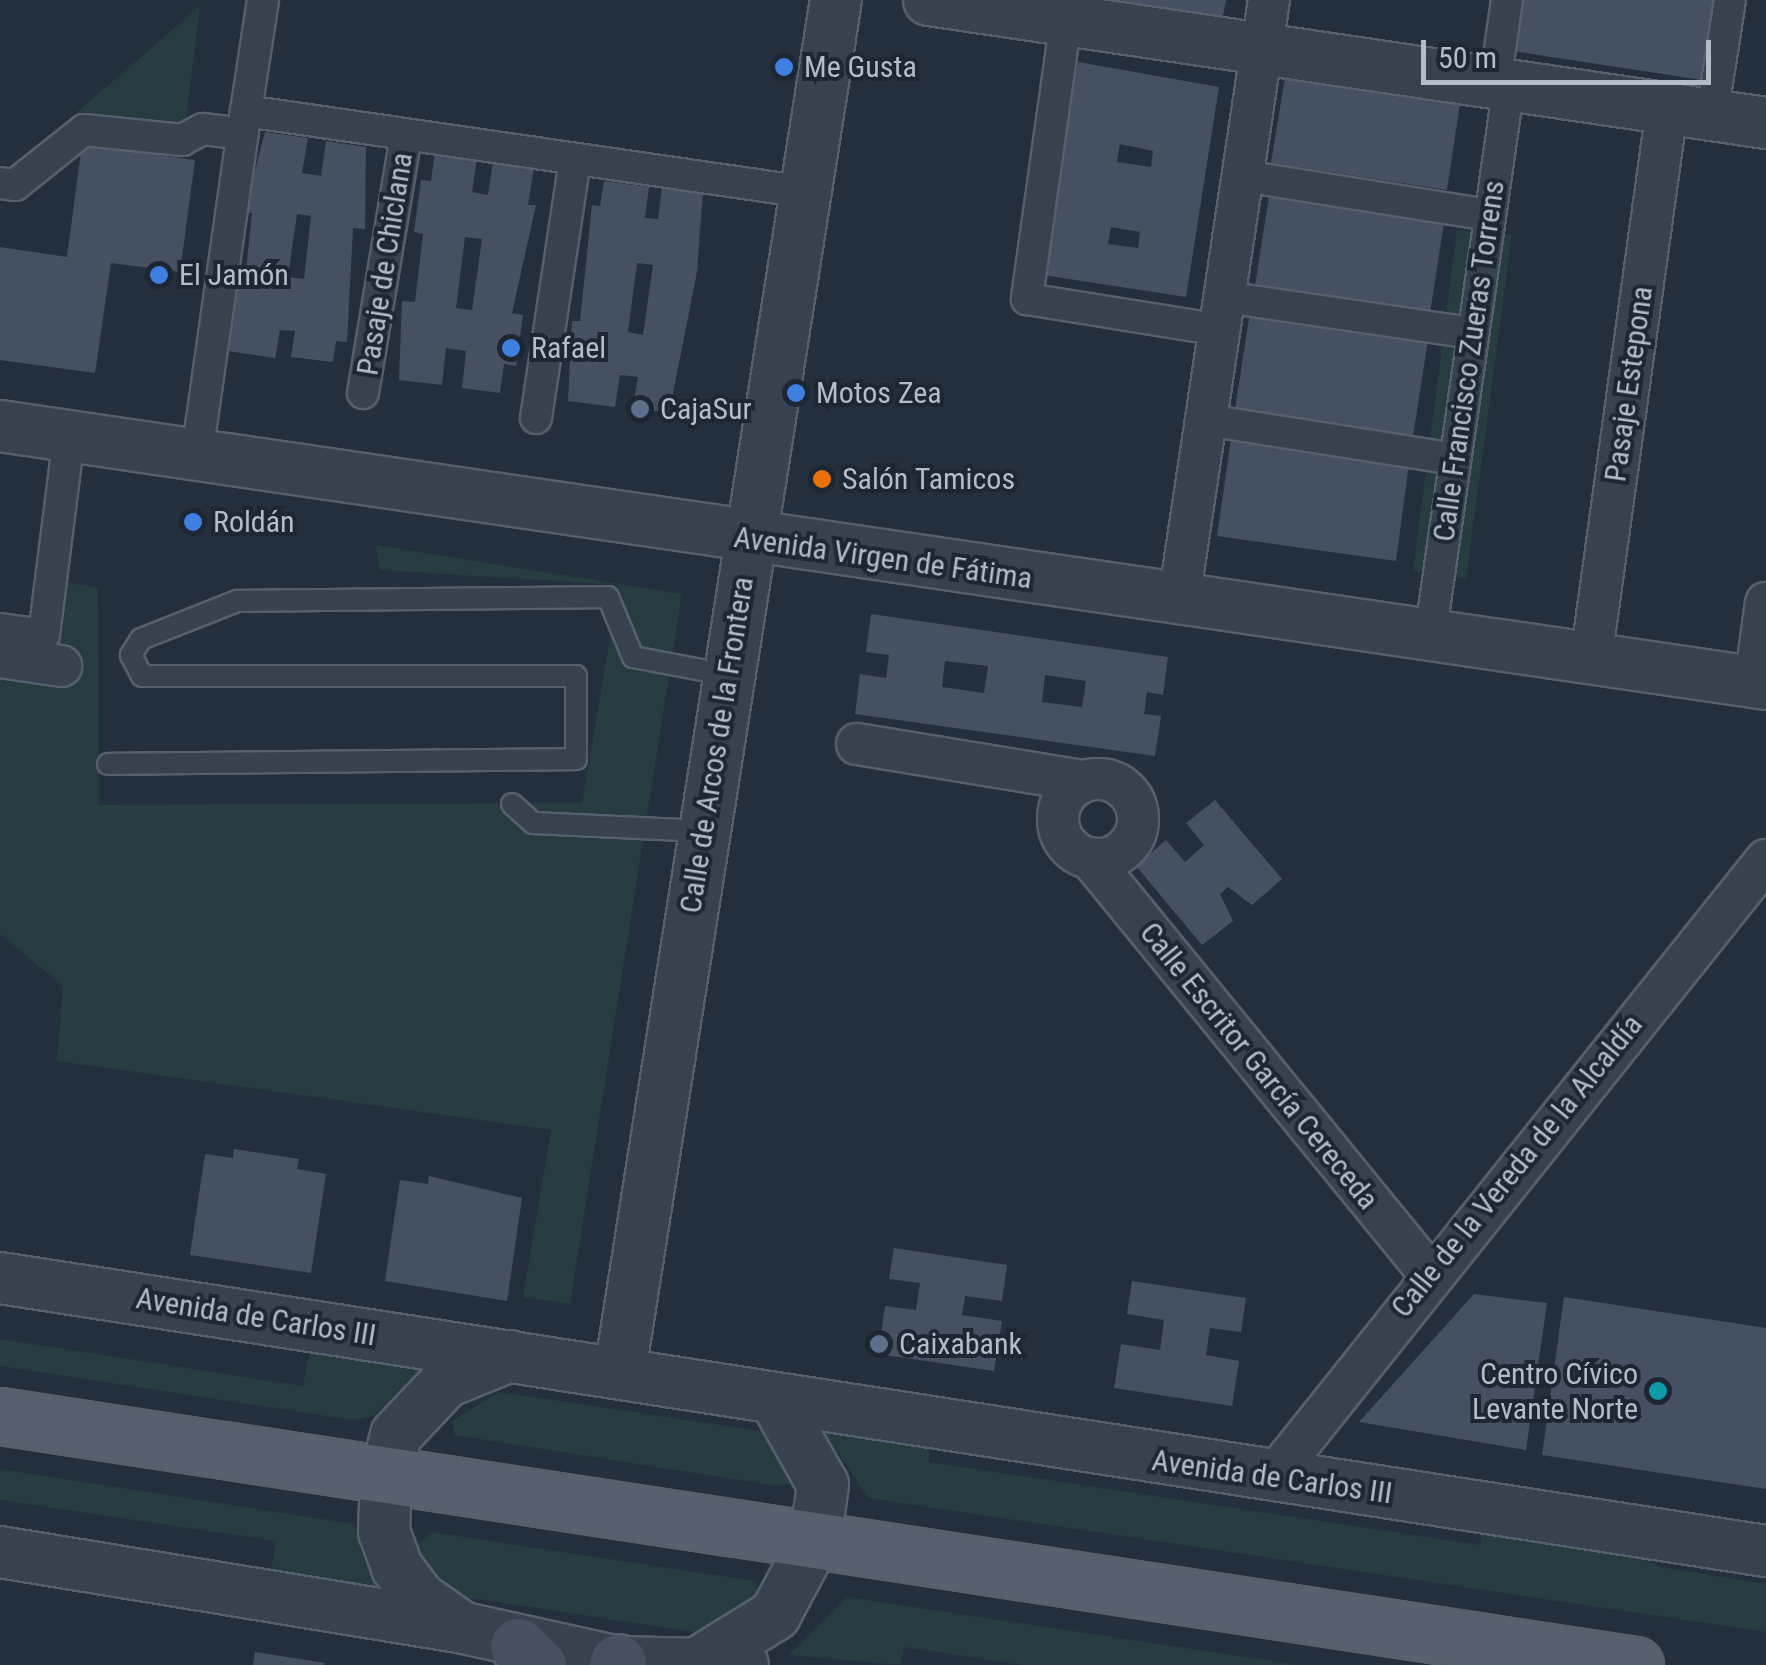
<!DOCTYPE html>
<meta charset="utf-8">
<style>
body{margin:0}
#map{position:relative;width:1766px;height:1665px;overflow:hidden;background:#242f3e;font-family:"Roboto Condensed",sans-serif}
div>[style]{position:absolute}
[style*='--x']{left:calc(var(--x)*1px);top:calc(var(--y)*1px);width:calc(var(--w)*1px);rotate:calc(var(--a)*1deg)}
.green>*{inset:0;background:#263c3f}
.building>*{inset:0;background:#455162}
.roads{filter:drop-shadow(2px 0 #565f6c) drop-shadow(-2px 0 #565f6c) drop-shadow(0 2px #565f6c) drop-shadow(0 -2px #565f6c)}
.service>*{height:20px;margin:-10px;padding:0 10px;transform-origin:10px;border-radius:10px;background:#38414e}
.pedestrian>*{height:30px;margin:-15px;padding:0 15px;transform-origin:15px;border-radius:15px;background:#38414e}
.minor>*{height:40px;margin:-20px;padding:0 20px;transform-origin:20px;border-radius:20px;background:#38414e}
.minor>.ring{margin:-20px;padding:0;box-sizing:content-box;background:none;border:40px solid #38414e;border-radius:50%}
.tertiary>*{height:50px;margin:-25px;padding:0 25px;transform-origin:25px;border-radius:25px;background:#38414e}
.secondary>*{height:55px;margin:-27.5px;padding:0 27.5px;transform-origin:27.5px;border-radius:27.5px;background:#465061}
.primary>*{height:55px;margin:-27.5px;padding:0 27.5px;transform-origin:27.5px;border-radius:27.5px;background:#56606e}
.dots>*{width:28px;height:28px;translate:-50% -50%;box-sizing:border-box;border:5px solid #1d2633;border-radius:50%}
span{translate:-50% -50%;white-space:nowrap;text-align:center;line-height:1.15;-webkit-text-stroke:8px #1d2633;paint-order:stroke}
.poi-label{font-size:30px;color:#b4bcc9}
.left{translate:0 -50%;text-align:left}
.right{translate:-100% -50%;text-align:right}
.street-label{font-size:30px;color:#b4bcc9}
.scale{position:absolute;left:1421px;top:40px;width:290px;height:45px;box-sizing:border-box;border:5px solid #b4bcc9;border-top:0;padding-left:12px;font-size:30px;line-height:35px;white-space:nowrap;color:#b4bcc9;-webkit-text-stroke:8px #1d2633;paint-order:stroke}
</style>
<div id="map">
<div class="green">
<div style="clip-path:polygon(200px 6px,185px 128px,76px 113px)"></div>
<div style="clip-path:polygon(1457px 230px,1512px 235px,1466px 579px,1413px 571px)"></div>
<div style="clip-path:polygon(376px 545px,682px 594px,570px 1304px,523px 1297px,551px 1130px,57px 1061px,63px 986px,0 934px,0 672px,57px 651px,67px 582px,98px 588px,99px 805px,582px 803px,619px 585px,380px 570px)"></div>
<div style="clip-path:polygon(0 1339px,303px 1386px,311px 1344px,422px 1367px,375px 1415px,353px 1420px,0 1366px)"></div>
<div style="clip-path:polygon(499px 1392px,761px 1431px,796px 1482px,777px 1486px,455px 1435px,452px 1421px)"></div>
<div style="clip-path:polygon(824px 1431px,932px 1438px,929px 1462px,1480px 1545px,1485px 1520px,1604px 1540px,1661px 1567px,1766px 1584px,1766px 1632px,868px 1498px)"></div>
<div style="clip-path:polygon(0 1469px,354px 1524px,396px 1598px,270px 1578px,276px 1541px,0 1500px)"></div>
<div style="clip-path:polygon(431px 1532px,755px 1581px,759px 1592px,707px 1634px,458px 1596px,439px 1585px,417px 1545px)"></div>
<div style="clip-path:polygon(847px 1597px,1298px 1665px,1022px 1665px,904px 1647px,900px 1665px,789px 1655px)"></div>
</div>
<div class="building">
<div style="clip-path:polygon(1092px 0,1226px 0,1222px 22px)"></div>
<div style="clip-path:polygon(1521px 0,1714px 0,1702px 80px,1513px 51px)"></div>
<div style="clip-path:polygon(evenodd,1078px 62px,1219px 87px,1186px 297px,1043px 275px,1078px 62px,1120px 144px,1153px 151px,1151px 167px,1117px 162px,1120px 144px,1078px 62px,1111px 227px,1140px 232px,1138px 248px,1108px 244px,1111px 227px)"></div>
<div style="clip-path:polygon(1286px 71px,1461px 97px,1447px 190px,1271px 163px)"></div>
<div style="clip-path:polygon(evenodd,265px 132px,308px 138px,302px 173px,321px 176px,326px 141px,366px 147px,365px 229px,353px 228px,347px 342px,336px 341px,333px 362px,291px 357px,295px 331px,280px 330px,275px 358px,228px 351px,233px 270px,246px 271px,252px 213px,244px 212px,265px 132px,297px 214px,311px 216px,304px 279px,288px 277px,297px 214px)"></div>
<div style="clip-path:polygon(82px 144px,195px 160px,180px 272px,111px 263px,95px 373px,0 360px,0 247px,67px 257px)"></div>
<div style="clip-path:polygon(evenodd,435px 152px,477px 158px,472px 192px,488px 195px,493px 161px,534px 167px,528px 205px,536px 205px,512px 313px,523px 315px,516px 366px,504px 364px,500px 393px,462px 388px,466px 351px,446px 348px,442px 385px,399px 380px,402px 301px,415px 302px,423px 234px,414px 232px,421px 180px,431px 181px,435px 152px,465px 237px,482px 239px,472px 310px,456px 308px,465px 237px)"></div>
<div style="clip-path:polygon(evenodd,604px 181px,649px 187px,645px 218px,658px 219px,662px 187px,703px 192px,697px 272px,669px 413px,633px 408px,638px 377px,620px 375px,615px 407px,568px 401px,572px 321px,580px 321px,592px 205px,600px 206px,604px 181px,637px 263px,653px 265px,643px 335px,628px 332px,637px 263px)"></div>
<div style="clip-path:polygon(1269px 196px,1444px 223px,1430px 313px,1255px 286px)"></div>
<div style="clip-path:polygon(1250px 312px,1428px 340px,1413px 436px,1235px 409px)"></div>
<div style="clip-path:polygon(1231px 439px,1409px 464px,1396px 561px,1217px 536px)"></div>
<div style="clip-path:polygon(evenodd,871px 614px,1168px 657px,1163px 695px,1147px 692px,1144px 714px,1161px 716px,1155px 756px,855px 714px,860px 674px,886px 678px,889px 655px,866px 652px,871px 614px,945px 661px,988px 666px,984px 693px,942px 687px,945px 661px,871px 614px,1045px 675px,1086px 681px,1082px 707px,1042px 702px,1045px 675px)"></div>
<div style="clip-path:polygon(1215px 800px,1282px 879px,1252px 905px,1228px 887px,1220px 894px,1233px 921px,1202px 945px,1136px 866px,1166px 840px,1185px 862px,1204px 845px,1186px 823px)"></div>
<div style="clip-path:polygon(234px 1149px,299px 1159px,297px 1169px,326px 1174px,311px 1273px,190px 1255px,205px 1154px,233px 1158px)"></div>
<div style="clip-path:polygon(429px 1176px,522px 1198px,507px 1301px,385px 1281px,400px 1180px,428px 1184px)"></div>
<div style="clip-path:polygon(894px 1248px,1007px 1265px,1002px 1301px,965px 1296px,962px 1315px,1002px 1321px,994px 1371px,878px 1354px,885px 1306px,916px 1310px,920px 1283px,889px 1279px)"></div>
<div style="clip-path:polygon(1132px 1281px,1246px 1298px,1241px 1332px,1210px 1328px,1206px 1355px,1239px 1361px,1232px 1406px,1114px 1388px,1121px 1344px,1160px 1350px,1164px 1320px,1127px 1314px)"></div>
<div style="clip-path:polygon(1474px 1294px,1547px 1303px,1526px 1450px,1359px 1422px)"></div>
<div style="clip-path:polygon(1564px 1297px,1766px 1328px,1766px 1489px,1542px 1455px)"></div>
<div style="clip-path:polygon(255px 1652px,325px 1663px,324px 1665px,253px 1665px)"></div>
</div>
<div class="roads">
<div class="service">
<div style="--x:108;--y:764;--w:468;--a:-0.6"></div>
<div style="--x:576;--y:759;--w:83;--a:-90"></div>
<div style="--x:576;--y:676;--w:434;--a:180"></div>
<div style="--x:142;--y:676;--w:24;--a:-118"></div>
<div style="--x:131;--y:655;--w:19;--a:-58"></div>
<div style="--x:141;--y:639;--w:103;--a:-21.6"></div>
<div style="--x:237;--y:601;--w:371;--a:-0.6"></div>
<div style="--x:608;--y:597;--w:65;--a:67.4"></div>
<div style="--x:633;--y:657;--w:97;--a:10.7"></div>
<div style="--x:512;--y:804;--w:28;--a:42"></div>
<div style="--x:533;--y:823;--w:171;--a:2.7"></div>
</div>
<div class="pedestrian">
<div style="--x:263;--y:0;--w:112;--a:98.7"></div>
<div style="--x:246;--y:111;--w:565;--a:8.24"></div>
<div style="--x:1066;--y:20;--w:282;--a:98"></div>
<div style="--x:1027;--y:299;--w:195;--a:9.1"></div>
<div style="--x:1495;--y:83;--w:84;--a:-81.8"></div>
<div style="--x:1712;--y:115;--w:116;--a:-81.1"></div>
<div style="--x:1243;--y:176;--w:250;--a:9"></div>
<div style="--x:0;--y:183;--w:15;--a:8"></div>
<div style="--x:15;--y:185;--w:88;--a:-38.6"></div>
<div style="--x:84;--y:130;--w:99;--a:5.8"></div>
<div style="--x:182;--y:140;--w:24;--a:-28"></div>
<div style="--x:203;--y:129;--w:40;--a:7.1"></div>
<div style="--x:1225;--y:297;--w:251;--a:8.3"></div>
<div style="--x:363;--y:393;--w:262;--a:-80.5"></div>
<div style="--x:536;--y:418;--w:261;--a:-81.4"></div>
<div style="--x:1206;--y:420;--w:252;--a:8.9"></div>
<div style="--x:197;--y:454;--w:346;--a:-81.9"></div>
<div style="--x:0;--y:629;--w:44;--a:7.8"></div>
<div style="--x:44;--y:635;--w:201;--a:-82.8"></div>
<div style="--x:1430;--y:637;--w:558;--a:-81.86"></div>
</div>
<div class="minor">
<div style="--x:1179;--y:599;--w:606;--a:-81.46"></div>
<div style="--x:0;--y:657;--w:62;--a:8.4"></div>
<div style="--x:1591;--y:659;--w:555;--a:-82.13"></div>
<div style="--x:1755;--y:682;--w:80;--a:-82.1"></div>
<div style="--x:857;--y:744;--w:230;--a:9.3"></div>
<div class="ring" style="left:1058px;top:779px;width:40px;height:40px"></div>
<div style="--x:1090;--y:858;--w:536;--a:50.76"></div>
<div style="--x:1273;--y:1477;--w:790;--a:-51.37"></div>
</div>
<div class="tertiary">
<div style="--x:929;--y:0;--w:846;--a:8.36"></div>
<div style="--x:0;--y:426;--w:1785;--a:8.31"></div>
<div style="--x:0;--y:1278;--w:1787;--a:8.79"></div>
<div style="--x:620;--y:1371;--w:1388;--a:-81.05"></div>
<div style="--x:0;--y:1552;--w:470;--a:9.3"></div>
<div style="--x:464;--y:1628;--w:158;--a:12.4"></div>
<div style="--x:618;--y:1662;--w:125;--a:1.4"></div>
<div style="--x:460;--y:1626;--w:49;--a:-145"></div>
<div style="--x:420;--y:1598;--w:39;--a:-127"></div>
<div style="--x:397;--y:1567;--w:37;--a:-110"></div>
<div style="--x:384;--y:1532;--w:57;--a:-88"></div>
<div style="--x:386;--y:1475;--w:41;--a:-76"></div>
<div style="--x:396;--y:1435;--w:73;--a:-46.7"></div>
<div style="--x:446;--y:1382;--w:69;--a:-22.1"></div>
<div style="--x:704;--y:1659;--w:84;--a:-31.8"></div>
<div style="--x:775;--y:1615;--w:85;--a:-61.9"></div>
<div style="--x:815;--y:1540;--w:56;--a:-81.7"></div>
<div style="--x:823;--y:1485;--w:94;--a:-119.3"></div>
</div>
<div class="secondary">
<div style="--x:518;--y:1646;--w:28;--a:44"></div>
<div style="--x:617;--y:1665;--w:3;--a:-72"></div>
</div>
<div class="primary">
<div style="--x:0;--y:1416;--w:1654;--a:8.66"></div>
</div>
</div>
<div class="dots">
<div style="left:784px;top:67px;background:#3f7fe0"></div>
<div style="left:159px;top:275px;background:#3f7fe0"></div>
<div style="left:511px;top:348px;background:#3f7fe0"></div>
<div style="left:796px;top:393px;background:#3f7fe0"></div>
<div style="left:640px;top:409px;background:#5c6f8a"></div>
<div style="left:822px;top:479px;background:#e8710a"></div>
<div style="left:193px;top:522px;background:#3f7fe0"></div>
<div style="left:879px;top:1344px;background:#5c6f8a"></div>
<div style="left:1658px;top:1391px;background:#0f9aa8"></div>
</div>
<div class="poi-label">
<span class="left" style="left:804px;top:67px">Me Gusta</span>
<span class="left" style="left:179px;top:275px">El Jamón</span>
<span class="left" style="left:531px;top:348px">Rafael</span>
<span class="left" style="left:816px;top:393px">Motos Zea</span>
<span class="left" style="left:660px;top:409px">CajaSur</span>
<span class="left" style="left:842px;top:479px">Salón Tamicos</span>
<span class="left" style="left:213px;top:522px">Roldán</span>
<span class="left" style="left:899px;top:1344px">Caixabank</span>
<span class="right" style="left:1638px;top:1391px">Centro Cívico<br>Levante Norte</span>
</div>
<div class="street-label">
<span style="left:385px;top:264px;rotate:-81deg">Pasaje de Chiclana</span>
<span style="left:1469px;top:361px;rotate:-82deg">Calle Francisco Zueras Torrens</span>
<span style="left:1629px;top:384px;rotate:-82deg">Pasaje Estepona</span>
<span style="left:883px;top:558px;rotate:8deg">Avenida Virgen de Fátima</span>
<span style="left:717px;top:745px;rotate:-81deg">Calle de Arcos de la Frontera</span>
<span style="left:1259px;top:1066px;rotate:51deg">Calle Escritor García Cereceda</span>
<span style="left:1517px;top:1166px;rotate:-51deg">Calle de la Vereda de la Alcaldía</span>
<span style="left:256px;top:1317px;rotate:9deg">Avenida de Carlos III</span>
<span style="left:1272px;top:1477px;rotate:8deg">Avenida de Carlos III</span>
</div>
<div class="scale">50 m</div>
</div>
